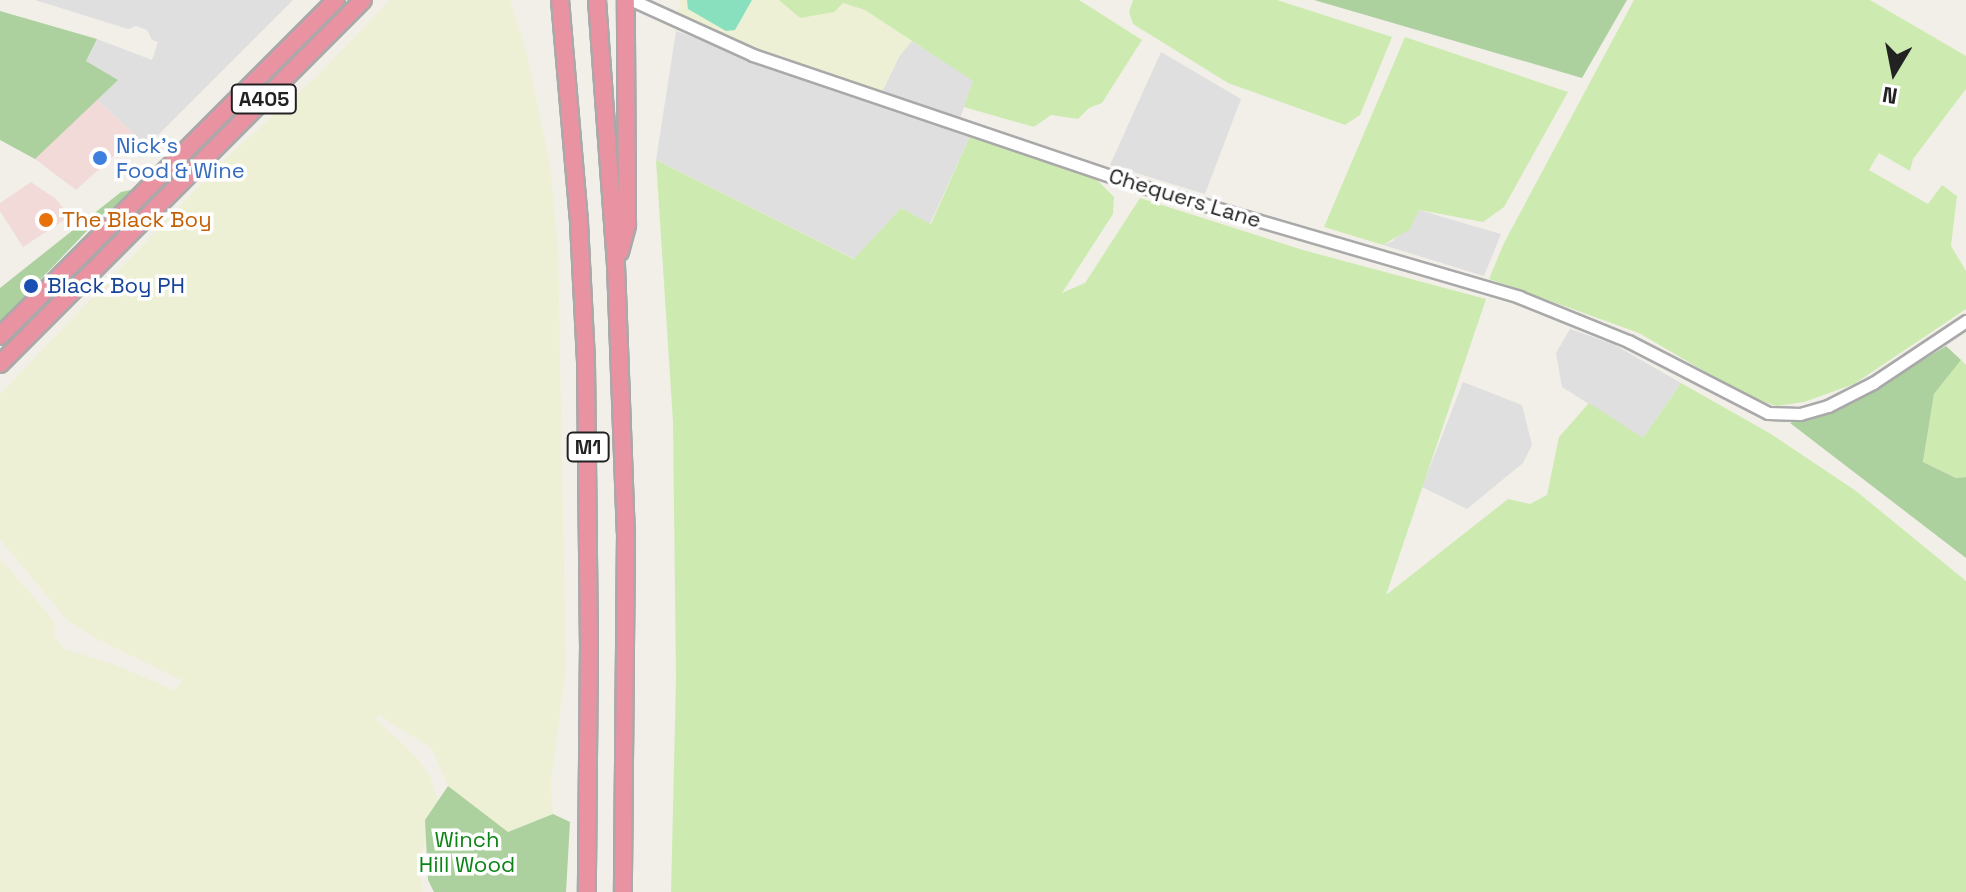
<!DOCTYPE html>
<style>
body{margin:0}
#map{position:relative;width:1966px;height:892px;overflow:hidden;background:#f2efe9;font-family:"Space Grotesk",sans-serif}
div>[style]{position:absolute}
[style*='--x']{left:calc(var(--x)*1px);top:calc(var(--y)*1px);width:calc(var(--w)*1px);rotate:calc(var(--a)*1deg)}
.residential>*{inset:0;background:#e0dfdf}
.commercial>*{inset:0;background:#f2dad9}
.farmland>*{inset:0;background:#eef0d5}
.grass>*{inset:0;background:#cdebb0}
.forest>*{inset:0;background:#add19e}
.pitch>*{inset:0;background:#88e0be}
.roads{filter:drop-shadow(2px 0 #a9a9a9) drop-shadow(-2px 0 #a9a9a9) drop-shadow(0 2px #a9a9a9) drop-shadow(0 -2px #a9a9a9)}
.minor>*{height:11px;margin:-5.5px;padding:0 5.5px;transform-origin:5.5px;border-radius:5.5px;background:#fff}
.highway>*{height:16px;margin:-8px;padding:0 8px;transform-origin:8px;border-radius:8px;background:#e892a2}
.dots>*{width:22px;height:22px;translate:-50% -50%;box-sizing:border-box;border:4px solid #fff;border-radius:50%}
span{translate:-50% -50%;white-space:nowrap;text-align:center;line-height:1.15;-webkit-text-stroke:7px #fff;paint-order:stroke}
.shield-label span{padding:2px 6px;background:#fff;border:2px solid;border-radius:6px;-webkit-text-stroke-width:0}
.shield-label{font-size:20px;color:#222;font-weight:700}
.shop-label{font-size:22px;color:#366cbe}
.left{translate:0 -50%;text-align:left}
.street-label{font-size:22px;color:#222}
.food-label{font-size:22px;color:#c56008}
.transit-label{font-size:22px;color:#164399}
.park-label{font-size:22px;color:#0c8416}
.north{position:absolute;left:1854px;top:32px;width:80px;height:80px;-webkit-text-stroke:6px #fff;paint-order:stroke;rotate:190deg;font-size:22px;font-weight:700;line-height:32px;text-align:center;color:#222}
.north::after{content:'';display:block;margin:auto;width:28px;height:36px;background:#222;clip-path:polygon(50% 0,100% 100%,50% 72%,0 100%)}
</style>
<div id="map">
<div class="residential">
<div style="clip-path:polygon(35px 0,293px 0,147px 146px,96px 99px,117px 80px,86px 61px,97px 39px,152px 60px,158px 42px,152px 40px,147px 30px,136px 26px,128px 29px)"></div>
<div style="clip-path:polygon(676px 31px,970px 136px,930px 224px,901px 208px,855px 259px,656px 160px)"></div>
<div style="clip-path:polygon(912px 41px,974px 81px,960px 118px,881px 94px,900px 55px)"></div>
<div style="clip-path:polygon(1161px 52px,1241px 99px,1205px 194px,1110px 165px)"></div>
<div style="clip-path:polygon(1419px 210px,1501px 234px,1484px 276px,1383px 245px,1393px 241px)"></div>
<div style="clip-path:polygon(1570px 329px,1613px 344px,1681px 383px,1643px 438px,1562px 387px,1556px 353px)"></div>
<div style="clip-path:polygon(1463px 382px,1522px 405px,1532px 445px,1523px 463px,1467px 509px,1422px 487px)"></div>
</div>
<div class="commercial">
<div style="clip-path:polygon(96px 99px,136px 136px,76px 190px,35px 159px)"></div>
<div style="clip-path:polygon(31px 182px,56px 199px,70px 216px,23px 247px,0 211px,0 203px)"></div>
</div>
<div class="farmland">
<div style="clip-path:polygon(390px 0,510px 0,527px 54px,550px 165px,558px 248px,566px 667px,551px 783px,553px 814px,508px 833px,448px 786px,432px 749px,379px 715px,376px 719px,419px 760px,430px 777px,438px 801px,425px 820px,426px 838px,418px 866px,423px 892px,0 892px,0 558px,55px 622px,54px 636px,64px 649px,113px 664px,174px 690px,183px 681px,99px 640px,68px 621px,0 539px,0 394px,223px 161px,319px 74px)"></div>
<div style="clip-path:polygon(680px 0,779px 0,801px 18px,843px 3px,865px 10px,912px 41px,900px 55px,881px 94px,716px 34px,678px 14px)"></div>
</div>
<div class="grass">
<div style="clip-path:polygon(779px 0,1079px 0,1142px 40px,1102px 103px,1089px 108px,1078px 119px,1051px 115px,1034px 127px,964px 107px,973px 81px,865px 10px,843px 3px,834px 12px,800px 18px)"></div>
<div style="clip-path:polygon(1133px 0,1277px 0,1392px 37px,1360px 115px,1345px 125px,1228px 83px,1133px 24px,1129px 12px)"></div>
<div style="clip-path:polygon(1634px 0,1870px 0,1966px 56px,1966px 89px,1913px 159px,1910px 171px,1879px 153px,1869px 170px,1928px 204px,1942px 185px,1957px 196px,1951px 246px,1966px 271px,1966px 309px,1854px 384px,1804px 402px,1776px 406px,1743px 394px,1639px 333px,1489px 279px,1504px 243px)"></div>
<div style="clip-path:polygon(1405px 37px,1568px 92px,1504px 207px,1483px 222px,1419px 210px,1410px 229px,1383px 245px,1324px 227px)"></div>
<div style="clip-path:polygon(970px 136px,1093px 176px,1114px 197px,1113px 214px,1062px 293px,1085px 283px,1140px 198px,1303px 250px,1486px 299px,1386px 595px,1508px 499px,1530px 504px,1547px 495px,1559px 437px,1589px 403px,1643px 438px,1681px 383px,1771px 434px,1856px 491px,1966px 581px,1966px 892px,671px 892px,676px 679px,673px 422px,656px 160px,854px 259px,901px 208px,931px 224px)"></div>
<div style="clip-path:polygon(1961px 360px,1966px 365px,1966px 477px,1956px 478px,1923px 462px,1934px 394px)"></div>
</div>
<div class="forest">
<div style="clip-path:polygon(1314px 0,1627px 0,1582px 78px)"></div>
<div style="clip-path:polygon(0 11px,97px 39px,86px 61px,118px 80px,35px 159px,0 140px)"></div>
<div style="clip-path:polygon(135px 189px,110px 214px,104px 213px,0 322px,0 288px,121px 192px)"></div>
<div style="clip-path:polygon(1946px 346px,1961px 360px,1934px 394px,1923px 462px,1956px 478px,1966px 477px,1966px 558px,1790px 423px,1857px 400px)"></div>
<div style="clip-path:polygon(448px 786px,508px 832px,553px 814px,570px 822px,566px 892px,434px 892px,428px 880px,425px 820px)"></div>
</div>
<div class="pitch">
<div style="clip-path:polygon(687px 0,752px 0,735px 30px,726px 31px,688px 9px)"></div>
</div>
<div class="roads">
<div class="minor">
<div style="--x:632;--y:0;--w:133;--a:24.4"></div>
<div style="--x:753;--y:55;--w:413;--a:18.7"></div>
<div style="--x:1144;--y:187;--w:391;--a:16.3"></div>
<div style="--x:1519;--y:297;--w:118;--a:22"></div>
<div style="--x:1628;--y:341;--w:157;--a:27.2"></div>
<div style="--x:1768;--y:413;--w:32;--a:2"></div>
<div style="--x:1800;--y:414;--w:29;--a:-16"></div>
<div style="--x:1828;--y:406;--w:51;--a:-27.1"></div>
<div style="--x:1873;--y:383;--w:112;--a:-33.7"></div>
</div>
<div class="highway">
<div style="--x:560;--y:0;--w:224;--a:85.1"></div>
<div style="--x:579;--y:223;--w:140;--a:87.1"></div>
<div style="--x:586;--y:363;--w:281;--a:89.4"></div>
<div style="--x:589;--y:644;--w:248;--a:90.5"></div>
<div style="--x:597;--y:0;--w:266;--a:85.9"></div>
<div style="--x:616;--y:265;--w:268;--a:87.9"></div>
<div style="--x:626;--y:533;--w:359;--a:90.5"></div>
<div style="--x:620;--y:252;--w:28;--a:-75"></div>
<div style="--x:627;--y:225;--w:225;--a:-90.3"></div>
<div style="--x:0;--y:336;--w:475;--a:-45"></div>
<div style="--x:0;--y:364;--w:514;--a:-45.08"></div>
</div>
</div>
<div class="dots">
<div style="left:100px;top:158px;background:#3f7fe0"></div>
<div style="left:46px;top:220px;background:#e8710a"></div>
<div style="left:31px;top:286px;background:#1a4fb4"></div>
</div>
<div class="shield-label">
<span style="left:264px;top:99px">A405</span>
<span style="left:588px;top:447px">M1</span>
</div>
<div class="shop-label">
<span class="left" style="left:116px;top:158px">Nick's<br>Food &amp; Wine</span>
</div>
<div class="street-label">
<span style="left:1185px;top:198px;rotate:17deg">Chequers Lane</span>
</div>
<div class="food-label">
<span class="left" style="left:62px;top:220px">The Black Boy</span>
</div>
<div class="transit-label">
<span class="left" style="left:47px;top:286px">Black Boy PH</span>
</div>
<div class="park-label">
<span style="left:467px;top:852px">Winch<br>Hill Wood</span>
</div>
<div class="north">N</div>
</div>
